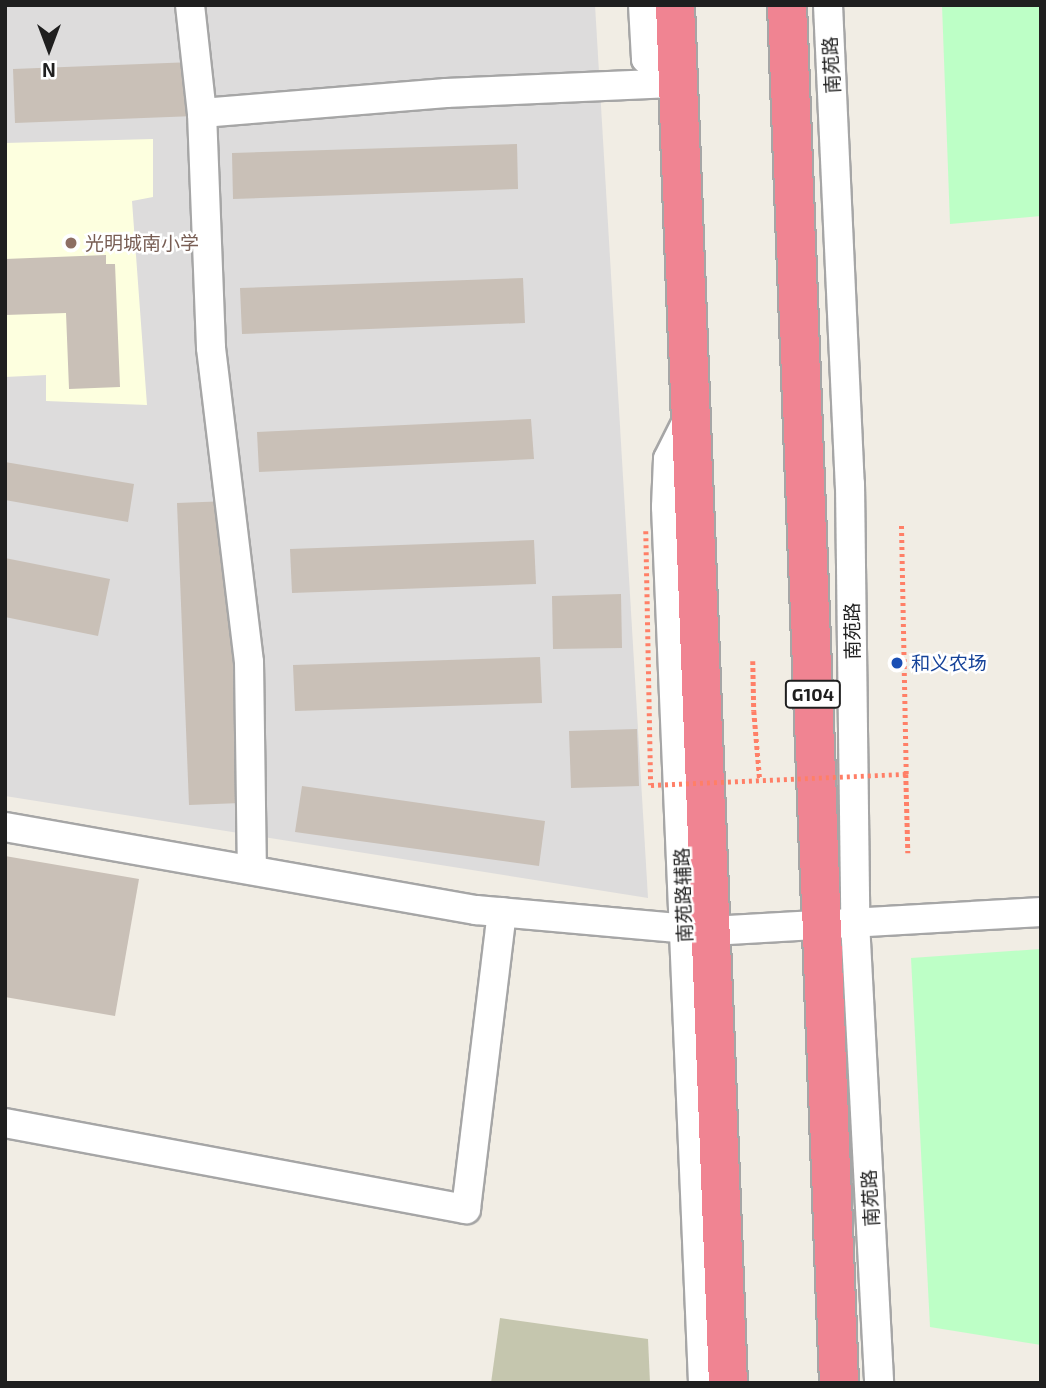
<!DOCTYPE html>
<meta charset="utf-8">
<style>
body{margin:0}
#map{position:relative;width:1046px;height:1388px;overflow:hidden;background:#f1ede4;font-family:"Exo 2","Noto Sans SC",sans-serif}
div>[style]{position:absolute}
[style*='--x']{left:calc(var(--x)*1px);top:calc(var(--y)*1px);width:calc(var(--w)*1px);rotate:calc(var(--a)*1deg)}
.residential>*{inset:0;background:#dddcdc}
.education>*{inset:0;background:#fdffdf}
.construction>*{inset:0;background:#c5c6ae}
.park>*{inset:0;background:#bdffc6}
.building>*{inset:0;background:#c9c0b7}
.path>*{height:4.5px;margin-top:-2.25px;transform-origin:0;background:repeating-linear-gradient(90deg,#ff7f67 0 3.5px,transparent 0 7px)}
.roads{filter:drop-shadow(2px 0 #a6a6a6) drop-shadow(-2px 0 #a6a6a6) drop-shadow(0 2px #a6a6a6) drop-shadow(0 -2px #a6a6a6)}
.minor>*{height:28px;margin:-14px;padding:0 14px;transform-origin:14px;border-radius:14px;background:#fff}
.highway>*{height:38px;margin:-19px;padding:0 19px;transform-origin:19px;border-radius:19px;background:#f08492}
.path-bridge>*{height:4.5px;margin-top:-2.25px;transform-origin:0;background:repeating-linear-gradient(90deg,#ff7f67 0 3.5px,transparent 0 7px)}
.dots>*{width:19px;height:19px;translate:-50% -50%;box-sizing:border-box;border:4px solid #fff;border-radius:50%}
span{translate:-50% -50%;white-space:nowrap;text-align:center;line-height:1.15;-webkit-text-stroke:5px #fff;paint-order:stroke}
.shield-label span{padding:2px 5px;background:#fff;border:2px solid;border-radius:5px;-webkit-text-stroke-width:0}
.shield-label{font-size:18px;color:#1f1f1f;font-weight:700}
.street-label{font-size:19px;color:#1f1f1f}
.education-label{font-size:19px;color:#785e54}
.left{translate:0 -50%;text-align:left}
.transit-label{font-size:19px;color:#164399}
.frame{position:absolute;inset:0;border:7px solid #1f1f1f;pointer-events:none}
.north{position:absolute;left:14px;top:14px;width:70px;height:70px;-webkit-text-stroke:5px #fff;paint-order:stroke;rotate:180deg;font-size:19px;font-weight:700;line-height:28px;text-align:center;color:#1f1f1f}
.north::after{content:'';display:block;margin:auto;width:24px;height:32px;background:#1f1f1f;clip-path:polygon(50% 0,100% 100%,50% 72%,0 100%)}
</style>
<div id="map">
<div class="residential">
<div style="clip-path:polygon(5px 5px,595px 5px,648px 898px,5px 796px)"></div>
</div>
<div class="education">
<div style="clip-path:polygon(153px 139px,153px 197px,132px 201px,147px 405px,46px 401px,46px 375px,5px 377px,5px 143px)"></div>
</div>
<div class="construction">
<div style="clip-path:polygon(500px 1318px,648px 1339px,650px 1383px,491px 1383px)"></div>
</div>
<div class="park">
<div style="clip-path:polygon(942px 5px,1041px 5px,1041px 216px,950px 224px)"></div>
<div style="clip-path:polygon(1041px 949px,1041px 1345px,930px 1327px,911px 958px)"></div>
</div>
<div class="building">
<div style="clip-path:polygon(193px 62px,195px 116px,15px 123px,13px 69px)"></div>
<div style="clip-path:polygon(517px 144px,518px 189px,233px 199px,232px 153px)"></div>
<div style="clip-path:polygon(106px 255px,106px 264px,115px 264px,120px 387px,69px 389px,66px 313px,5px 315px,5px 259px)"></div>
<div style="clip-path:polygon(523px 278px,525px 323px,242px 334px,240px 288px)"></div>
<div style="clip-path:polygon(531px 419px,534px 459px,259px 472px,257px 432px)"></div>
<div style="clip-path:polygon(5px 462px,134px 484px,128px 522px,5px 500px)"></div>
<div style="clip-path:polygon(229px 501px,241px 803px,189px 805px,177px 503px)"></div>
<div style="clip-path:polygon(534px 540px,536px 584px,292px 593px,290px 549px)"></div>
<div style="clip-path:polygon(5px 558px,110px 579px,98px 636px,5px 617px)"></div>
<div style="clip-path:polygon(621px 594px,622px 648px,553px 649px,552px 596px)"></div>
<div style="clip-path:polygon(540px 657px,542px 703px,295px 711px,293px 665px)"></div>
<div style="clip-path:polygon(637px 729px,639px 786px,571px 788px,569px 731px)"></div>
<div style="clip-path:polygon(302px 786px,545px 821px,539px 866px,295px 832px)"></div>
<div style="clip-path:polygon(5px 856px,139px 879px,115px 1016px,5px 997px)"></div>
</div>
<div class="path">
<div style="--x:753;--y:661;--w:50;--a:88.9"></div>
<div style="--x:906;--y:774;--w:79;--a:88.5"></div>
</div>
<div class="roads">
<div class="minor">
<div style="--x:190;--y:5;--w:109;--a:83.7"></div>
<div style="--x:202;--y:113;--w:235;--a:87.8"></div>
<div style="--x:211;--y:348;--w:316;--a:83.1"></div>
<div style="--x:249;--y:662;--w:208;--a:89.2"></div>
<div style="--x:643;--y:5;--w:54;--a:86.8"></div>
<div style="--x:646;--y:59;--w:40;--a:37"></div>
<div style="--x:828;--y:5;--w:480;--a:87.4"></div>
<div style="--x:850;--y:484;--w:438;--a:89.3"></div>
<div style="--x:855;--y:922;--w:462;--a:87"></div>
<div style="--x:202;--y:113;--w:245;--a:-4.7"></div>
<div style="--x:446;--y:93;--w:232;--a:-2.5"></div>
<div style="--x:690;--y:415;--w:49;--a:116.6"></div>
<div style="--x:668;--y:459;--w:48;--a:92.4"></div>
<div style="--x:666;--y:507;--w:877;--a:87.58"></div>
<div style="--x:5;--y:827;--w:478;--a:10"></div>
<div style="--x:476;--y:910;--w:236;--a:5.1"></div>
<div style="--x:711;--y:931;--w:331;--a:-3.3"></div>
<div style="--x:5;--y:1123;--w:469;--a:10.6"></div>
<div style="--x:466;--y:1209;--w:299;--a:-83.1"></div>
</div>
<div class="highway">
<div style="--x:675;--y:5;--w:1379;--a:87.8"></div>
<div style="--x:787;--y:5;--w:1379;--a:87.84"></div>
</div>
</div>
<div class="path-bridge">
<div style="--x:646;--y:531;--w:254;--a:88.9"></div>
<div style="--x:651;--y:785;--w:255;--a:-2.5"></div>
<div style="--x:906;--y:774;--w:251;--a:-91.1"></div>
<div style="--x:754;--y:711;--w:70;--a:85.1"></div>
</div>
<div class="dots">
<div style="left:71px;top:243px;background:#8d6e63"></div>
<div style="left:897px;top:663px;background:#1a4fb4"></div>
</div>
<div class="shield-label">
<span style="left:813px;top:694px">G104</span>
</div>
<div class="street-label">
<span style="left:831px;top:65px;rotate:-93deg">南苑路</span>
<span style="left:852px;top:631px;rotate:-91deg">南苑路</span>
<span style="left:683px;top:895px;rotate:-92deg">南苑路辅路</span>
<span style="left:870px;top:1198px;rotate:-93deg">南苑路</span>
</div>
<div class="education-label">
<span class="left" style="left:85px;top:243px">光明城南小学</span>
</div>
<div class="transit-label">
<span class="left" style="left:911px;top:663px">和义农场</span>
</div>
<div class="frame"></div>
<div class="north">N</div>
</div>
